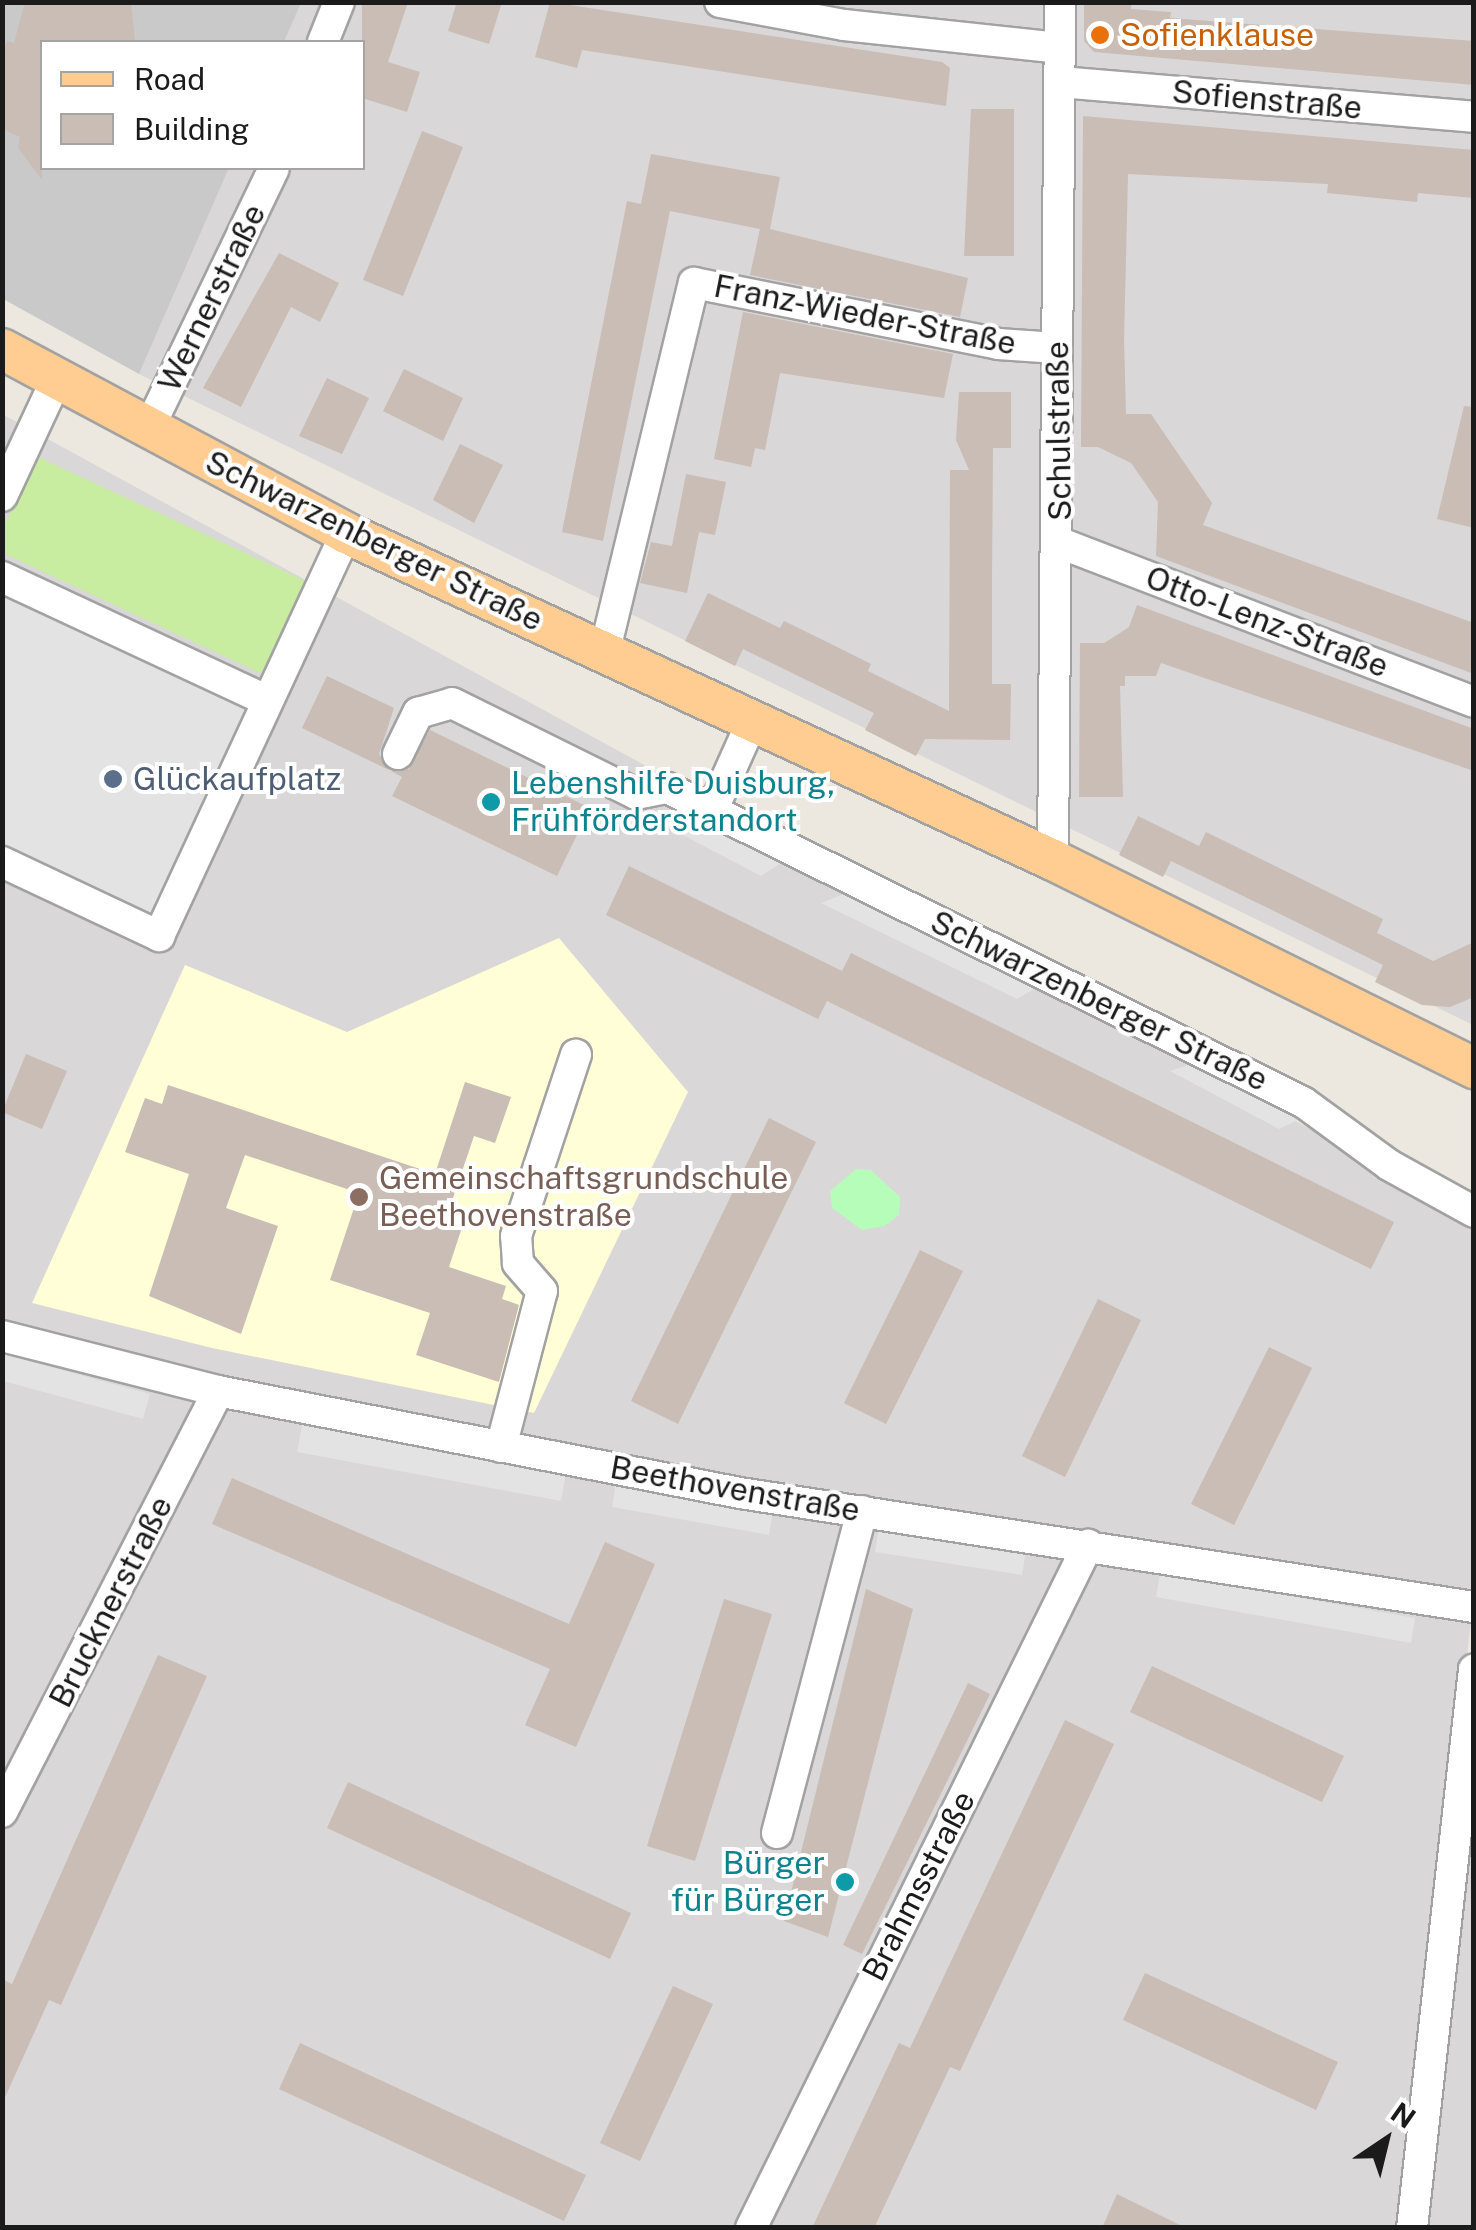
<!DOCTYPE html>
<meta charset="utf-8">
<style>
body{margin:0}
#map{position:relative;width:1476px;height:2230px;overflow:hidden;background:#ede8df;font-family:"Public Sans",sans-serif}
div>[style]{position:absolute}
[style*='--x']{left:calc(var(--x)*1px);top:calc(var(--y)*1px);width:calc(var(--w)*1px);rotate:calc(var(--a)*1deg)}
.residential>*{inset:0;background:#d9d7d7}
.education>*{inset:0;background:#fffed6}
.religious>*{inset:0;background:#c9c9c9}
.grass>*{inset:0;background:#c8eca0}
.park>*{inset:0;background:#b6fdba}
.parking>*{inset:0;background:#e3e3e3}
.building>*{inset:0;background:#c9bdb5}
.roads{filter:drop-shadow(2px 0 #a2a2a2) drop-shadow(-2px 0 #a2a2a2) drop-shadow(0 2px #a2a2a2) drop-shadow(0 -2px #a2a2a2)}
.minor>*{height:30px;margin:-15px;padding:0 15px;transform-origin:15px;border-radius:15px;background:#fff}
.major>*{height:40px;margin:-20px;padding:0 20px;transform-origin:20px;border-radius:20px;background:#ffcc92}
.dots>*{width:28px;height:28px;translate:-50% -50%;box-sizing:border-box;border:5px solid #fff;border-radius:50%}
span{translate:-50% -50%;white-space:nowrap;text-align:center;line-height:1.15;-webkit-text-stroke:8px #fff;paint-order:stroke}
.food-label{font-size:32px;color:#c56008}
.left{translate:0 -50%;text-align:left}
.street-label{font-size:32px;color:#1b1b1b}
.service-label{font-size:32px;color:#4e5e75}
.culture-label{font-size:32px;color:#0d838f}
.right{translate:-100% -50%;text-align:right}
.education-label{font-size:32px;color:#785e54}
.frame{position:absolute;inset:0;border:5px solid #1b1b1b;pointer-events:none}
.legend{position:absolute;left:40px;top:40px;width:325px;height:130px;box-sizing:border-box;background:#fff;border:2px solid #a4a4a4;margin:0;padding:12px 18px;list-style:none;font-size:30px;color:#1b1b1b}
.legend li{display:flex;align-items:center;gap:20px;height:50px}
.legend b{width:50px;border:2px solid #a4a4a4}
.north{position:absolute;left:1336px;top:2090px;width:100px;height:100px;-webkit-text-stroke:8px #fff;paint-order:stroke;rotate:35deg;font-size:28px;font-weight:700;line-height:40px;text-align:center;color:#1b1b1b}
.north::after{content:'';display:block;margin:auto;width:35px;height:45px;background:#1b1b1b;clip-path:polygon(50% 0,100% 100%,50% 72%,0 100%)}
</style>
<div id="map">
<div class="residential">
<div style="clip-path:polygon(301px 3px,1473px 3px,1473px 1025px,139px 374px,229px 168px,362px 168px,362px 42px,284px 42px)"></div>
<div style="clip-path:polygon(2px 414px,1473px 1218px,1474px 1594px,1402px 2227px,3px 2227px)"></div>
<div style="clip-path:polygon(1473px 1734px,1473px 2227px,1420px 2228px)"></div>
</div>
<div class="education">
<div style="clip-path:polygon(559px 938px,688px 1092px,534px 1413px,212px 1348px,32px 1303px,185px 965px,347px 1032px)"></div>
</div>
<div class="religious">
<div style="clip-path:polygon(2px 3px,301px 3px,284px 42px,42px 42px,42px 168px,229px 168px,139px 374px,3px 299px)"></div>
</div>
<div class="grass">
<div style="clip-path:polygon(36px 456px,312px 584px,269px 677px,3px 553px,3px 529px)"></div>
</div>
<div class="park">
<div style="clip-path:polygon(856px 1169px,871px 1170px,900px 1197px,899px 1215px,885px 1226px,862px 1230px,832px 1208px,830px 1191px)"></div>
</div>
<div class="parking">
<div style="clip-path:polygon(3px 587px,257px 707px,155px 924px,3px 852px)"></div>
<div style="clip-path:polygon(677px 805px,786px 860px,761px 876px,652px 819px)"></div>
<div style="clip-path:polygon(851px 891px,1041px 985px,1017px 999px,821px 903px)"></div>
<div style="clip-path:polygon(1197px 1062px,1304px 1117px,1279px 1129px,1170px 1071px)"></div>
<div style="clip-path:polygon(3px 1354px,150px 1394px,143px 1419px,3px 1381px)"></div>
<div style="clip-path:polygon(302px 1425px,566px 1474px,561px 1501px,297px 1452px)"></div>
<div style="clip-path:polygon(616px 1482px,773px 1510px,769px 1535px,612px 1507px)"></div>
<div style="clip-path:polygon(879px 1527px,1026px 1550px,1022px 1575px,875px 1552px)"></div>
<div style="clip-path:polygon(1160px 1573px,1415px 1618px,1411px 1643px,1156px 1597px)"></div>
</div>
<div class="building">
<div style="clip-path:polygon(25px 2px,131px 2px,135px 42px,42px 42px,42px 180px,18px 148px,20px 137px,2px 129px,2px 55px,7px 41px,14px 43px)"></div>
<div style="clip-path:polygon(362px 2px,408px 2px,388px 62px,420px 72px,407px 112px,362px 98px)"></div>
<div style="clip-path:polygon(457px 2px,502px 2px,489px 44px,448px 31px)"></div>
<div style="clip-path:polygon(550px 2px,942px 62px,950px 68px,946px 106px,582px 50px,577px 68px,535px 57px)"></div>
<div style="clip-path:polygon(1084px 2px,1131px 2px,1131px 9px,1171px 12px,1170px 18px,1474px 41px,1474px 85px,1094px 52px,1084px 41px)"></div>
<div style="clip-path:polygon(971px 109px,1014px 109px,1014px 256px,964px 256px)"></div>
<div style="clip-path:polygon(1083px 116px,1474px 150px,1474px 198px,1418px 193px,1417px 202px,1327px 193px,1328px 184px,1128px 174px,1124px 341px,1126px 414px,1151px 414px,1181px 458px,1212px 503px,1203px 525px,1474px 623px,1474px 674px,1156px 556px,1158px 502px,1145px 483px,1131px 463px,1098px 447px,1081px 447px)"></div>
<div style="clip-path:polygon(422px 131px,463px 147px,403px 296px,363px 280px)"></div>
<div style="clip-path:polygon(651px 154px,780px 177px,770px 229px,968px 278px,960px 317px,750px 275px,760px 229px,670px 211px,603px 541px,562px 532px,627px 201px,641px 204px)"></div>
<div style="clip-path:polygon(279px 253px,339px 283px,320px 322px,291px 307px,241px 407px,203px 388px)"></div>
<div style="clip-path:polygon(743px 312px,953px 354px,944px 398px,780px 373px,765px 450px,755px 448px,751px 467px,714px 459px)"></div>
<div style="clip-path:polygon(404px 369px,463px 398px,443px 441px,383px 411px)"></div>
<div style="clip-path:polygon(327px 378px,369px 398px,342px 454px,299px 436px)"></div>
<div style="clip-path:polygon(959px 392px,1011px 392px,1011px 448px,993px 448px,992px 579px,992px 684px,1011px 684px,1010px 740px,925px 739px,916px 756px,865px 730px,874px 713px,743px 649px,735px 666px,685px 641px,708px 593px,780px 628px,784px 621px,827px 642px,871px 664px,868px 671px,949px 711px,950px 470px,969px 470px,956px 440px)"></div>
<div style="clip-path:polygon(1464px 406px,1474px 407px,1474px 528px,1437px 519px)"></div>
<div style="clip-path:polygon(460px 444px,503px 465px,474px 523px,433px 500px)"></div>
<div style="clip-path:polygon(686px 474px,726px 482px,715px 535px,699px 532px,687px 593px,640px 583px,651px 542px,672px 546px)"></div>
<div style="clip-path:polygon(1137px 605px,1474px 729px,1474px 771px,1161px 663px,1156px 676px,1125px 676px,1125px 686px,1120px 686px,1123px 797px,1079px 797px,1080px 643px,1104px 643px,1117px 635px,1129px 627px)"></div>
<div style="clip-path:polygon(327px 676px,394px 708px,379px 754px,389px 770px,302px 728px)"></div>
<div style="clip-path:polygon(430px 730px,590px 808px,557px 876px,392px 796px,402px 777px,391px 771px,409px 769px)"></div>
<div style="clip-path:polygon(1138px 816px,1199px 846px,1206px 832px,1383px 919px,1377px 933px,1433px 961px,1474px 942px,1474px 997px,1450px 1007px,1422px 1005px,1375px 982px,1383px 965px,1276px 912px,1171px 861px,1163px 877px,1119px 855px)"></div>
<div style="clip-path:polygon(629px 866px,842px 971px,851px 953px,1394px 1222px,1371px 1269px,827px 1001px,818px 1019px,606px 915px)"></div>
<div style="clip-path:polygon(26px 1054px,67px 1071px,42px 1129px,2px 1112px)"></div>
<div style="clip-path:polygon(465px 1082px,511px 1097px,495px 1143px,474px 1136px,451px 1204px,468px 1209px,449px 1267px,506px 1286px,502px 1299px,519px 1305px,499px 1382px,416px 1355px,430px 1313px,330px 1280px,359px 1193px,245px 1155px,226px 1208px,278px 1226px,241px 1334px,149px 1296px,189px 1174px,125px 1152px,145px 1098px,162px 1104px,168px 1085px,435px 1174px)"></div>
<div style="clip-path:polygon(769px 1118px,816px 1142px,678px 1424px,631px 1401px)"></div>
<div style="clip-path:polygon(920px 1250px,963px 1271px,886px 1424px,844px 1403px)"></div>
<div style="clip-path:polygon(1098px 1299px,1141px 1320px,1065px 1477px,1022px 1456px)"></div>
<div style="clip-path:polygon(1269px 1347px,1312px 1368px,1234px 1525px,1191px 1504px)"></div>
<div style="clip-path:polygon(232px 1478px,569px 1624px,605px 1542px,655px 1564px,576px 1747px,525px 1725px,550px 1669px,212px 1524px)"></div>
<div style="clip-path:polygon(866px 1589px,913px 1609px,828px 1937px,784px 1921px)"></div>
<div style="clip-path:polygon(724px 1599px,772px 1614px,695px 1861px,647px 1846px)"></div>
<div style="clip-path:polygon(158px 1655px,207px 1676px,61px 2005px,49px 2000px,2px 2104px,2px 1979px,12px 1984px)"></div>
<div style="clip-path:polygon(1152px 1666px,1344px 1756px,1322px 1802px,1130px 1712px)"></div>
<div style="clip-path:polygon(968px 1683px,990px 1694px,862px 1954px,843px 1945px)"></div>
<div style="clip-path:polygon(1065px 1720px,1114px 1744px,960px 2071px,950px 2067px,874px 2228px,812px 2228px,899px 2043px,910px 2048px)"></div>
<div style="clip-path:polygon(348px 1782px,631px 1913px,610px 1959px,327px 1828px)"></div>
<div style="clip-path:polygon(1145px 1973px,1338px 2062px,1316px 2110px,1123px 2020px)"></div>
<div style="clip-path:polygon(673px 1986px,713px 2004px,640px 2161px,600px 2143px)"></div>
<div style="clip-path:polygon(300px 2043px,586px 2175px,564px 2221px,279px 2089px)"></div>
<div style="clip-path:polygon(1117px 2194px,1186px 2228px,1102px 2228px)"></div>
</div>
<div class="roads">
<div class="minor">
<div style="--x:720;--y:2;--w:126;--a:10.5"></div>
<div style="--x:844;--y:25;--w:216;--a:6.1"></div>
<div style="--x:323;--y:42;--w:43;--a:-68.2"></div>
<div style="--x:1060;--y:82;--w:415;--a:4.8"></div>
<div style="--x:149;--y:428;--w:288;--a:-64.3"></div>
<div style="--x:2;--y:496;--w:130;--a:-65"></div>
<div style="--x:1060;--y:543;--w:443;--a:21"></div>
<div style="--x:2;--y:577;--w:293;--a:25"></div>
<div style="--x:604;--y:654;--w:382;--a:-76.4"></div>
<div style="--x:694;--y:283;--w:310;--a:11.3"></div>
<div style="--x:998;--y:344;--w:59;--a:3.9"></div>
<div style="--x:398;--y:754;--w:46;--a:-64"></div>
<div style="--x:418;--y:713;--w:35;--a:-16"></div>
<div style="--x:452;--y:703;--w:205;--a:26.3"></div>
<div style="--x:636;--y:794;--w:32;--a:-11"></div>
<div style="--x:667;--y:788;--w:709;--a:26.28"></div>
<div style="--x:1303;--y:1102;--w:107;--a:36.2"></div>
<div style="--x:1389;--y:1165;--w:97;--a:28.9"></div>
<div style="--x:712;--y:811;--w:95;--a:-65.9"></div>
<div style="--x:1053;--y:860;--w:858;--a:-89.53"></div>
<div style="--x:2;--y:862;--w:174;--a:25.2"></div>
<div style="--x:159;--y:936;--w:444;--a:-65.1"></div>
<div style="--x:2;--y:1336;--w:223;--a:14.3"></div>
<div style="--x:218;--y:1391;--w:532;--a:11.06"></div>
<div style="--x:740;--y:1493;--w:743;--a:8.83"></div>
<div style="--x:501;--y:1447;--w:161;--a:-75.3"></div>
<div style="--x:542;--y:1291;--w:37;--a:-131"></div>
<div style="--x:518;--y:1263;--w:27;--a:-94"></div>
<div style="--x:516;--y:1236;--w:191;--a:-71.7"></div>
<div style="--x:2;--y:1812;--w:473;--a:-62.8"></div>
<div style="--x:777;--y:1833;--w:333;--a:-75.2"></div>
<div style="--x:751;--y:2228;--w:762;--a:-63.74"></div>
<div style="--x:1412;--y:2228;--w:562;--a:-83.67"></div>
</div>
<div class="major">
<div style="--x:2;--y:349;--w:390;--a:28.1"></div>
<div style="--x:346;--y:533;--w:779;--a:24.82"></div>
<div style="--x:1053;--y:860;--w:470;--a:26.3"></div>
</div>
</div>
<div class="dots">
<div style="left:1100px;top:35px;background:#e8710a"></div>
<div style="left:113px;top:779px;background:#5c6f8a"></div>
<div style="left:491px;top:802px;background:#0f9aa8"></div>
<div style="left:359px;top:1197px;background:#8d6e63"></div>
<div style="left:845px;top:1882px;background:#0f9aa8"></div>
</div>
<div class="food-label">
<span class="left" style="left:1120px;top:35px">Sofienklause</span>
</div>
<div class="street-label">
<span style="left:1267px;top:100px;rotate:5deg">Sofienstraße</span>
<span style="left:212px;top:298px;rotate:-64deg">Wernerstraße</span>
<span style="left:865px;top:315px;rotate:11deg">Franz-Wieder-Straße</span>
<span style="left:1059px;top:431px;rotate:-91deg">Schulstraße</span>
<span style="left:374px;top:541px;rotate:26deg">Schwarzenberger Straße</span>
<span style="left:1267px;top:622px;rotate:21deg">Otto-Lenz-Straße</span>
<span style="left:1099px;top:1001px;rotate:26deg">Schwarzenberger Straße</span>
<span style="left:735px;top:1489px;rotate:10deg">Beethovenstraße</span>
<span style="left:111px;top:1602px;rotate:-63deg">Brucknerstraße</span>
<span style="left:919px;top:1886px;rotate:-63deg">Brahmsstraße</span>
</div>
<div class="service-label">
<span class="left" style="left:133px;top:779px">Glückaufplatz</span>
</div>
<div class="culture-label">
<span class="left" style="left:511px;top:802px">Lebenshilfe Duisburg,<br>Frühförderstandort</span>
<span class="right" style="left:825px;top:1882px">Bürger<br>für Bürger</span>
</div>
<div class="education-label">
<span class="left" style="left:379px;top:1197px">Gemeinschaftsgrundschule<br>Beethovenstraße</span>
</div>
<div class="frame"></div>
<ul class="legend">
<li><b style="height:12px;background:#ffcc92"></b>Road</li>
<li><b style="height:28px;background:#c9bdb5"></b>Building</li>
</ul>
<div class="north">N</div>
</div>
